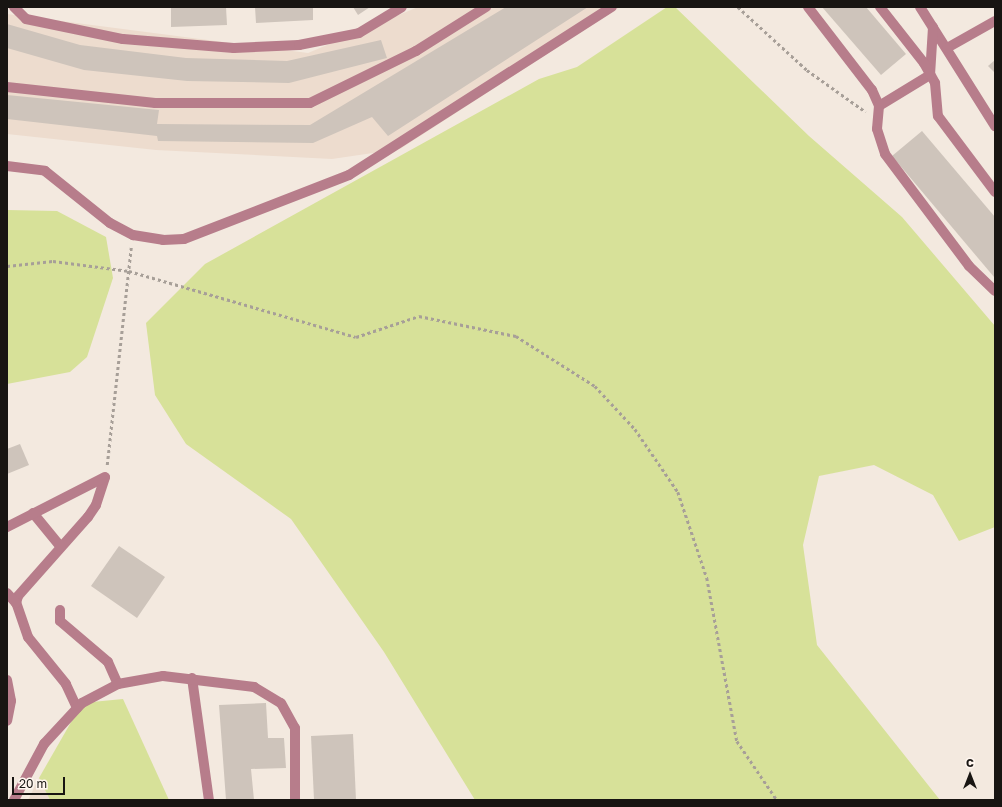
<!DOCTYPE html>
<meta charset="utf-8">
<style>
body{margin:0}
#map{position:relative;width:1002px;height:807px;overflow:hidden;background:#f3e9df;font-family:"Golos Text",sans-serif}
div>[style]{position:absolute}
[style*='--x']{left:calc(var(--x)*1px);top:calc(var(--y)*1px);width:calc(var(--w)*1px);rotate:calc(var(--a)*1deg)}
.built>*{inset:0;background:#eddcce}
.green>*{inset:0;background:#d7e199}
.building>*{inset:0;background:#cec4bb}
.path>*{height:2.5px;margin-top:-1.25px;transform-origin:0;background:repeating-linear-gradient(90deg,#a79f98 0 3px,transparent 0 6px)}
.service>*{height:10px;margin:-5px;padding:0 5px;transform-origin:5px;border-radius:5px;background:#b77d8b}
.minor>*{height:10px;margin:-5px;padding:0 5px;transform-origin:5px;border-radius:5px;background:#b77d8b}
span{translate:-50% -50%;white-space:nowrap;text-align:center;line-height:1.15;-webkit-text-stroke:3px #fff6ef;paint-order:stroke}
.frame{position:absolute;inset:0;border:8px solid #181512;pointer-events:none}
.north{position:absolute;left:950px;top:755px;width:40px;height:40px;-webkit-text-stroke:3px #fff6ef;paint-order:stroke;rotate:0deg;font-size:11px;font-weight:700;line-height:16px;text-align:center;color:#181512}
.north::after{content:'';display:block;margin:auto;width:14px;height:18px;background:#181512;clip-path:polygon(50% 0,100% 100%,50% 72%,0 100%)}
.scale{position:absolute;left:12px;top:777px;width:53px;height:18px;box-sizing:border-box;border:2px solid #181512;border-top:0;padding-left:5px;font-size:12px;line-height:14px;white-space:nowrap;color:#181512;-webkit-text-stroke:3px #fff6ef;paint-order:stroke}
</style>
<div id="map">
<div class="built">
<div style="clip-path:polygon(418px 7px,620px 7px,400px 149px,332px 159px,156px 150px,7px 134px,7px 14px,308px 53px)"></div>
<div style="clip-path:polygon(39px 778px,50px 800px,28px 800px)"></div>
</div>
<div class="green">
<div style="clip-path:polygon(667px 7px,675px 7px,809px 136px,902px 217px,995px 326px,995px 527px,959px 541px,933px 495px,874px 465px,819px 476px,803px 545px,817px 645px,940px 800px,475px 800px,384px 652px,291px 519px,186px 444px,155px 395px,146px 323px,205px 264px,539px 79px,577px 67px)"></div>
<div style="clip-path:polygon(7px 210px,57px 211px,106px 237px,113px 278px,87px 357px,70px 372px,7px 384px)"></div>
<div style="clip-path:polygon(123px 699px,169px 800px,50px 800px,39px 778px,82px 703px)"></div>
</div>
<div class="building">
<div style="clip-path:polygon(171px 7px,226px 7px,227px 25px,171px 27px)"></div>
<div style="clip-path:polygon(255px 7px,313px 7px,313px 20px,256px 23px)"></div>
<div style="clip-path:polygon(353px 7px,370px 7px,358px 15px)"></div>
<div style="clip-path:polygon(506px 7px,588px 7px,388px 136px,372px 117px,313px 143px,158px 141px,157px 136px,7px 119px,7px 95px,159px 110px,157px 124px,310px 125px)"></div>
<div style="clip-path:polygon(822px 7px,866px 7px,906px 54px,881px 75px)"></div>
<div style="clip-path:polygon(7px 24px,80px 45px,186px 58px,287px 61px,381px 40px,387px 58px,289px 83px,187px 81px,84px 70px,7px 48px)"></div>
<div style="clip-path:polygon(995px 60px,995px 73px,988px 66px)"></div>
<div style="clip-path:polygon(922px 131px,995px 217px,994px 277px,892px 156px)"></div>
<div style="clip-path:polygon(20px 444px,29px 465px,7px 474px,7px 449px)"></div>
<div style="clip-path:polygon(119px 546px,165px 577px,137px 618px,91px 586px)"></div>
<div style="clip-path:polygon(266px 703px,268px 738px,284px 738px,286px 768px,251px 769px,254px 800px,226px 800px,219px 705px)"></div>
<div style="clip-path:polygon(353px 734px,356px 800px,314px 800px,311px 736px)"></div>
</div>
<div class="path">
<div style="--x:738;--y:7;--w:93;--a:42.4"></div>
<div style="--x:807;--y:70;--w:72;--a:35.4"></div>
<div style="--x:7;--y:266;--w:46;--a:-6.2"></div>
<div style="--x:53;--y:261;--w:77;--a:7.5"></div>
<div style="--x:129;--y:271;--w:236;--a:16.2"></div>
<div style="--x:356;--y:337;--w:66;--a:-18.4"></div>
<div style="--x:419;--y:316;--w:99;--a:11.7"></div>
<div style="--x:516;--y:336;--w:93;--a:32.3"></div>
<div style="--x:595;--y:386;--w:59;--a:47.1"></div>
<div style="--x:635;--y:429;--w:76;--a:55.7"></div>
<div style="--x:678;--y:492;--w:91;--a:71.4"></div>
<div style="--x:707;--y:578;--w:166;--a:79.6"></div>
<div style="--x:737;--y:741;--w:71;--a:55.9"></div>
<div style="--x:107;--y:465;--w:219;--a:-83.7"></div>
</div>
<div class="service">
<div style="--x:14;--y:7;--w:17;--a:45"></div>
<div style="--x:26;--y:19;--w:99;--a:11.7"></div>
<div style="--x:123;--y:39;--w:111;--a:4.6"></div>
<div style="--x:234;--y:48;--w:65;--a:-2.6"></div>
<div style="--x:299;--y:45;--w:61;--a:-11.3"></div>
<div style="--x:359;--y:33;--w:50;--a:-31.2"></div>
<div style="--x:808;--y:7;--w:105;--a:52.4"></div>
<div style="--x:872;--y:90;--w:17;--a:66"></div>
<div style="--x:879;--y:106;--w:23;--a:95"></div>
<div style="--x:877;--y:129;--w:26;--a:72"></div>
<div style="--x:885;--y:154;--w:140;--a:53.1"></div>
<div style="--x:969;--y:266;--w:36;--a:44"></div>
<div style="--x:920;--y:7;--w:141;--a:57.8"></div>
<div style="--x:947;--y:48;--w:55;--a:-29.4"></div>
<div style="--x:7;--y:87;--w:149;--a:6.2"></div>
<div style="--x:155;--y:103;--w:155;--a:0"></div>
<div style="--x:310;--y:103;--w:118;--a:-26.1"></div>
<div style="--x:416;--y:51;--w:83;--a:-32.2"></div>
<div style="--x:879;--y:106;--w:60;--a:-31.3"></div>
<div style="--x:930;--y:75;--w:48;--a:-86.4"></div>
<div style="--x:7;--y:166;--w:38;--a:7"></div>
<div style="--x:45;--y:171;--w:83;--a:38.7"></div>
<div style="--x:110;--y:223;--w:26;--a:28"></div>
<div style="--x:133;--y:235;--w:30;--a:9"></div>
<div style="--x:163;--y:240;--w:21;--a:-3"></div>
<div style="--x:184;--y:239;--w:177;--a:-21.2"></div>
<div style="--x:349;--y:175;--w:312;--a:-32.6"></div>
<div style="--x:60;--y:610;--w:11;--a:90"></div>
<div style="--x:60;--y:621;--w:63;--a:40.5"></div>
<div style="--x:108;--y:662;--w:24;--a:66"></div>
<div style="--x:192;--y:678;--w:123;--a:82.1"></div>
<div style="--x:7;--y:680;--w:21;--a:79"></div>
<div style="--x:11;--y:701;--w:20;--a:101"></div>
<div style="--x:77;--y:708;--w:26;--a:-115"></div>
<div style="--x:66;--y:684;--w:60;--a:-129"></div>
<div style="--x:28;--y:637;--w:36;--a:-109"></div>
<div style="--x:16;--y:603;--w:7;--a:-74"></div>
<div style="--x:18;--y:596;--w:106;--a:-48.5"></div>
<div style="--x:88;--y:517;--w:14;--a:-56"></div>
<div style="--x:96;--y:505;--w:29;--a:-72"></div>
<div style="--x:14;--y:800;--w:64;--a:-61.8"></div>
<div style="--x:44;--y:744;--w:56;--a:-47.2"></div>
<div style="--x:82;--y:703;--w:41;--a:-27.8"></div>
<div style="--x:118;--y:684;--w:46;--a:-10.1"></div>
<div style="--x:163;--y:676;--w:92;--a:6.9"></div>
<div style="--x:254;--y:687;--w:31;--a:31"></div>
<div style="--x:281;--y:703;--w:29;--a:61"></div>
<div style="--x:295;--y:728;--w:72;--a:90"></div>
</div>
<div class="minor">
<div style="--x:880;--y:7;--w:71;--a:51.8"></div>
<div style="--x:924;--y:63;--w:23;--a:61"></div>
<div style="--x:935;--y:83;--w:33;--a:85"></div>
<div style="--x:938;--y:116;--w:95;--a:53.1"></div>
<div style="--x:33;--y:513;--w:43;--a:50.7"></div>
<div style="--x:7;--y:527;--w:110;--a:-27"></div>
<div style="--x:7;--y:593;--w:13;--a:48"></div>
</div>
<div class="frame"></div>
<div class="north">С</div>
<div class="scale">20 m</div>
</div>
